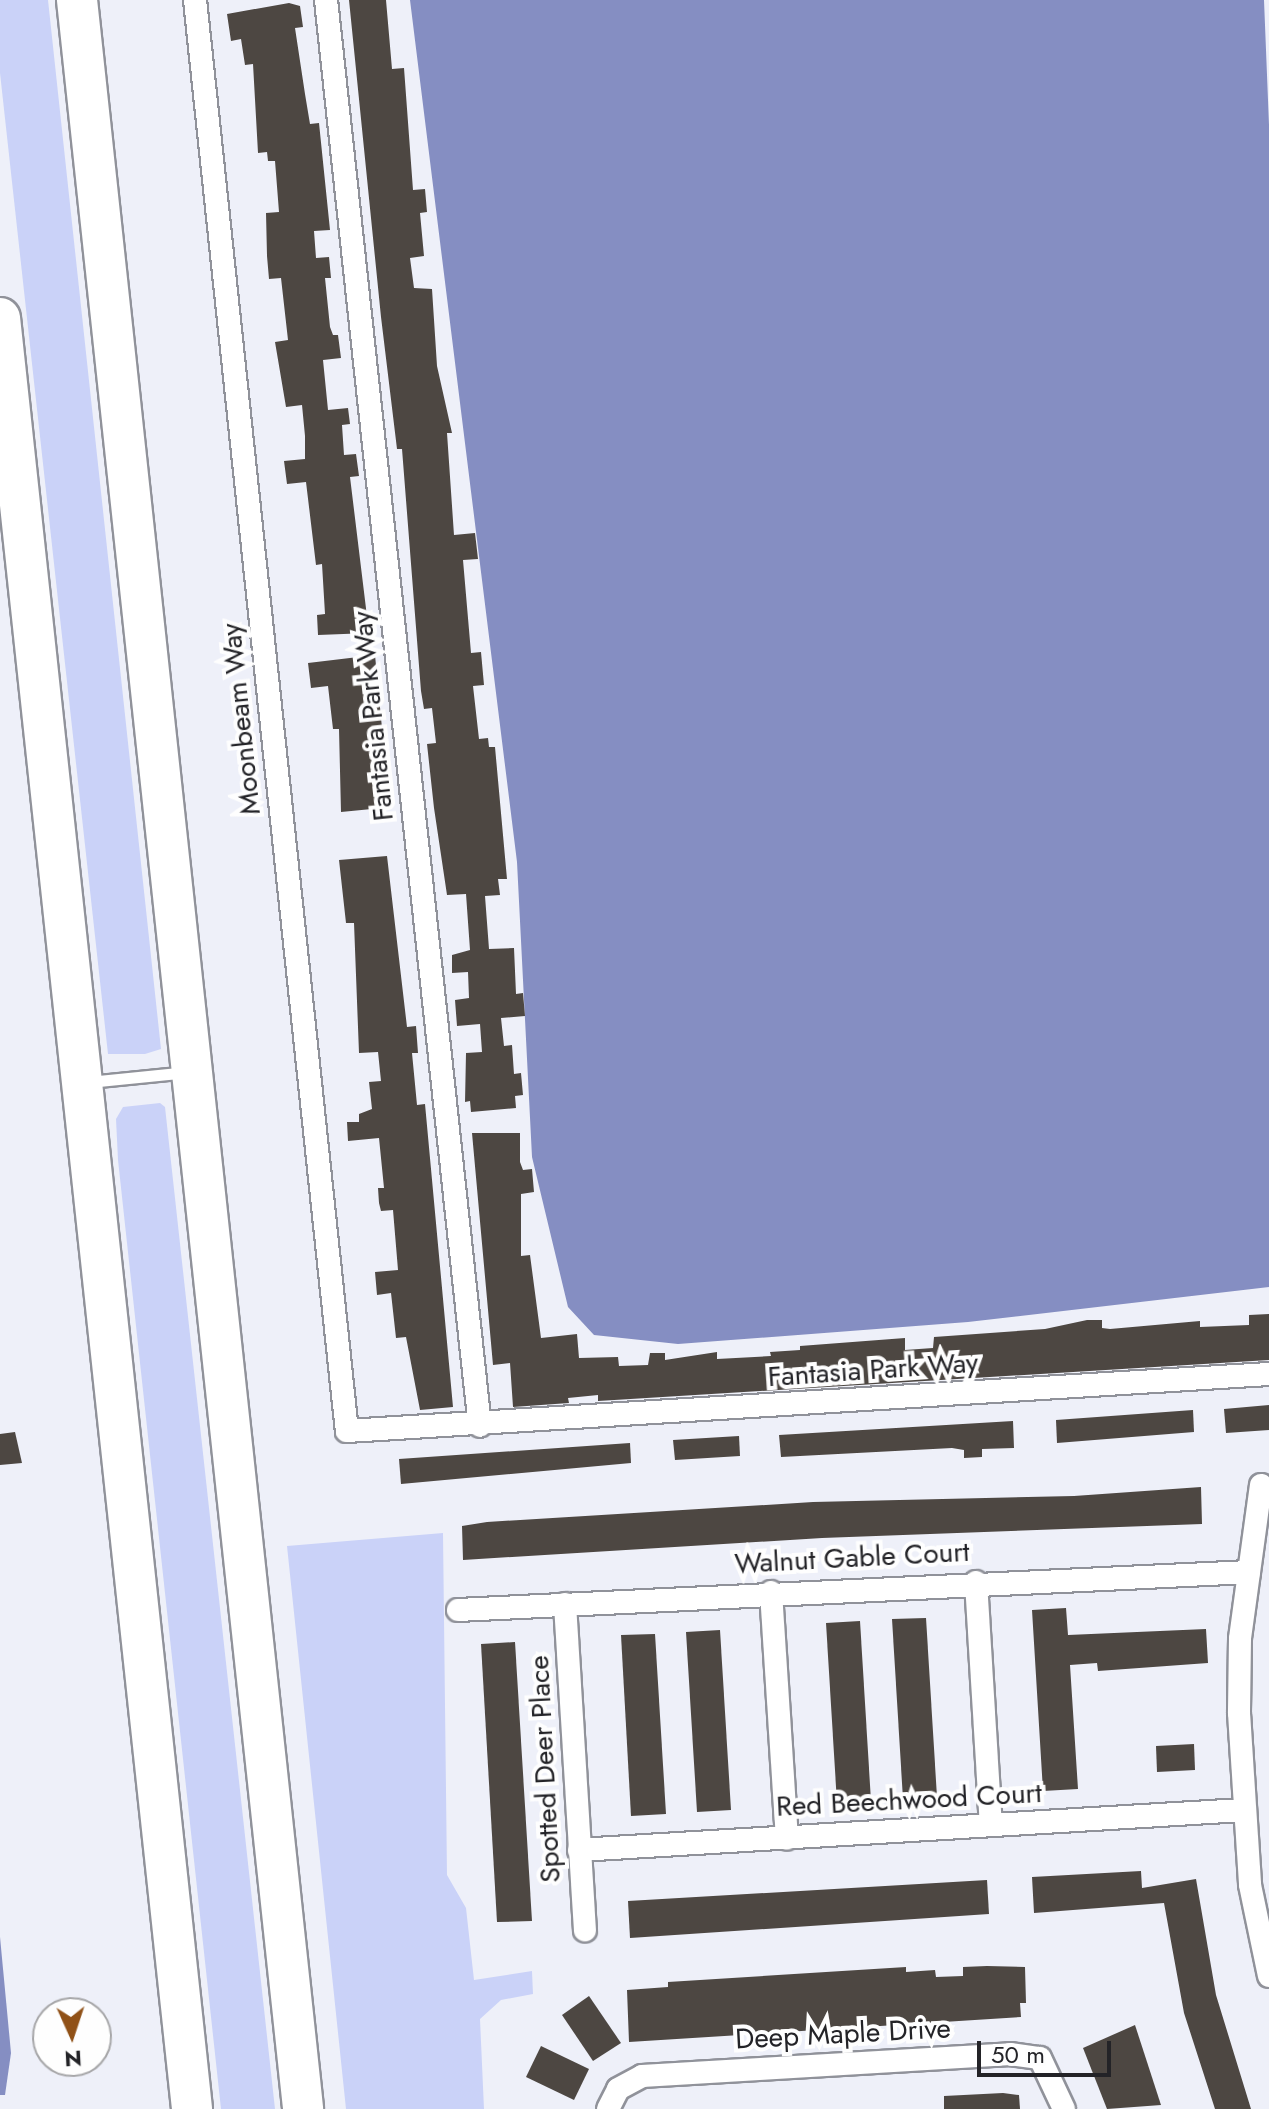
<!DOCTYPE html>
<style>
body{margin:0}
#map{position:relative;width:1269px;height:2109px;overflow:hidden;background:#eef0f9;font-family:Jost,sans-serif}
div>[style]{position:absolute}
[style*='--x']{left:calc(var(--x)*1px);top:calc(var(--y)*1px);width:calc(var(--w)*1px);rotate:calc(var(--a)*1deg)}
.green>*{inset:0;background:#cad2f8}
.water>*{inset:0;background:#858ec2}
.building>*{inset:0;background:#4d4742}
.roads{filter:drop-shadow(2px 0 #90929a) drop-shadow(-2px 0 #90929a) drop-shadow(0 2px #90929a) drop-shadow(0 -2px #90929a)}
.lane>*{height:11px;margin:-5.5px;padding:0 5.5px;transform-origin:5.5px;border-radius:5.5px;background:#fff}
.street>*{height:22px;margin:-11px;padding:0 11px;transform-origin:11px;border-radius:11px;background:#fff}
.highway>*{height:40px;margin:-20px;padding:0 20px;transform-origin:20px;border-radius:20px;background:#fff}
span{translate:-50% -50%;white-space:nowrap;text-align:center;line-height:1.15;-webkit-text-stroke:8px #fefefe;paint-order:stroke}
.street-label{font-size:28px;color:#232327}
.north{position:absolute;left:32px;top:1997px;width:80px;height:80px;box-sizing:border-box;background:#fefefe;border:2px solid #a6a6a8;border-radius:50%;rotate:177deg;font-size:22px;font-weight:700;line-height:32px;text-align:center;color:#232327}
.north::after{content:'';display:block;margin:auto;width:28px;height:36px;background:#905117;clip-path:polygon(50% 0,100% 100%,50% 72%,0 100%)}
.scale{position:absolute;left:977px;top:2041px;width:134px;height:36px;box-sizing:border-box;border:4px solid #232327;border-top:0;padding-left:10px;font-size:24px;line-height:28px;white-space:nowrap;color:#232327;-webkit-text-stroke:6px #fefefe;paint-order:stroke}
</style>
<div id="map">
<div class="green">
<div style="clip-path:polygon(0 0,48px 0,161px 1049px,145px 1054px,108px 1054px,0 73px)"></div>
<div style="clip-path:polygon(160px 1103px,165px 1107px,275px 2109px,221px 2109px,118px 1160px,116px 1119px,123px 1107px)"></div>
<div style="clip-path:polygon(443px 1533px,447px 1875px,466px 1908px,474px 1980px,532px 1971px,533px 1994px,501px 2000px,480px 2019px,484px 2109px,346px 2109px,287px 1546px)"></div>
</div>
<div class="water">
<div style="clip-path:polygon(410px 0,1264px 0,1269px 125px,1269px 1287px,968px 1322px,678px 1344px,594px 1335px,568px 1307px,532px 1157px,517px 862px)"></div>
<div style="clip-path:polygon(0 1937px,11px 2053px,5px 2095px,0 2095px)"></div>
</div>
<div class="building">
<div style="clip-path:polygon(349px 0,386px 0,392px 69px,404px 68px,413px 190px,425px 189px,427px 212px,420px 213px,424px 256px,410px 258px,414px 288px,432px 289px,437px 366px,452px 433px,447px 433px,454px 535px,475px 533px,478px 559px,463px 560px,471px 653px,481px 652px,484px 685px,473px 686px,479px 739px,488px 738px,489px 747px,495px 747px,507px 879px,498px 879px,500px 895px,485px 896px,489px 949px,514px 948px,516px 994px,523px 993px,525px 1016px,501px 1018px,504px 1046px,512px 1045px,514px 1074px,521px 1073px,523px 1095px,515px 1096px,516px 1108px,471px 1112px,470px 1101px,465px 1102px,466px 1053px,482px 1052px,480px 1024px,457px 1026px,455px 1000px,469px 998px,468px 972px,452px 973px,452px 955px,470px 950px,466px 894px,447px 895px,434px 808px,427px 744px,436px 743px,432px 708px,424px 709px,421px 691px,402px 449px,397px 449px,381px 317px)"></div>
<div style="clip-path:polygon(289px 3px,300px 6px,303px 27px,295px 28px,305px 94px,310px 124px,319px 123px,330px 230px,314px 231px,316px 258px,329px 257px,331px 278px,325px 278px,330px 327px,333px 335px,338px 335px,341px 358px,323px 360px,328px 410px,348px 408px,350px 424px,342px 425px,344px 455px,356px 454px,359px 476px,350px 477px,369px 633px,318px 635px,317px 615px,325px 614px,322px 564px,316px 565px,306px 482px,287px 484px,284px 461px,305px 459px,305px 436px,302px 405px,286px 407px,275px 342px,288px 340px,281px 278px,269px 279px,267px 256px,266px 213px,279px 212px,275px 161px,268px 161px,267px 152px,258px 153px,253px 64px,245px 65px,241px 39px,231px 41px,227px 14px)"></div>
<div style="clip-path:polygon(375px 655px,389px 801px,381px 802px,382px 808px,341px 812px,339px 729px,333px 729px,328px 686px,311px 688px,308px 663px)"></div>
<div style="clip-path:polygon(387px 856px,407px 1027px,416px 1026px,418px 1053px,412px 1053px,417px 1105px,425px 1104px,453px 1407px,420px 1410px,406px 1337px,396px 1338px,391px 1293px,377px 1295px,375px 1272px,398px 1270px,393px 1210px,381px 1211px,379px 1203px,378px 1188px,384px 1188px,379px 1138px,348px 1141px,347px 1122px,359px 1122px,359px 1114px,372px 1109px,369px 1082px,381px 1081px,378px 1052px,359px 1053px,354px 923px,346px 923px,339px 860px)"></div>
<div style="clip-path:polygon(472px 1133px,520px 1133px,520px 1162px,523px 1170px,532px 1169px,534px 1192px,521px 1194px,521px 1256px,530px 1255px,541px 1338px,577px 1334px,579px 1358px,618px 1357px,619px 1366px,648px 1365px,650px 1353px,665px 1353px,665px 1360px,717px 1352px,717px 1359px,771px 1356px,770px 1352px,800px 1350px,800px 1346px,905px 1338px,905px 1350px,933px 1348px,934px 1337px,1045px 1329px,1087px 1320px,1102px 1320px,1102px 1328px,1110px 1329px,1200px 1321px,1200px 1327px,1249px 1325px,1249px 1315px,1269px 1314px,1269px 1360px,598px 1401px,598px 1395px,568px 1398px,569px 1403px,513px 1407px,510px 1363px,493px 1365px)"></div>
<div style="clip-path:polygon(1269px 1405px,1269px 1430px,1226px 1433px,1224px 1409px)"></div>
<div style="clip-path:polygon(1193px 1410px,1194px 1432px,1057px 1443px,1056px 1420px)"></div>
<div style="clip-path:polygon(1013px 1421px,1014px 1448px,982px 1449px,982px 1457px,964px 1458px,964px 1450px,952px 1448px,781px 1457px,779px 1435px)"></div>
<div style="clip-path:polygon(15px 1432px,22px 1463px,0 1465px,0 1434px)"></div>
<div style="clip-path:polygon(739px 1436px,740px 1456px,675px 1460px,673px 1440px)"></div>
<div style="clip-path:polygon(630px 1443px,631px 1463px,401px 1484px,399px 1459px)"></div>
<div style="clip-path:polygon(1201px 1487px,1202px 1524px,822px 1538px,463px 1560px,462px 1526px,487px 1522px,813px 1502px,1074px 1496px)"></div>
<div style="clip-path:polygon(1066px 1608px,1068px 1635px,1206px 1629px,1208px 1663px,1098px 1671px,1097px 1663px,1070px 1665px,1078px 1789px,1043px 1791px,1032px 1610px)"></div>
<div style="clip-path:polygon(926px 1618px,937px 1797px,903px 1799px,892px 1619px)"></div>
<div style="clip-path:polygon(860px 1621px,871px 1801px,837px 1803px,826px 1623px)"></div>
<div style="clip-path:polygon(720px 1630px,731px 1810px,697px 1812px,686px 1632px)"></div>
<div style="clip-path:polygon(655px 1634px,666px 1814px,631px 1816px,621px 1635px)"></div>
<div style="clip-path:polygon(515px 1642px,532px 1921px,497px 1922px,481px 1644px)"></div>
<div style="clip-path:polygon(1194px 1744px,1195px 1770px,1157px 1772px,1156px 1746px)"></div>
<div style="clip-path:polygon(1141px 1871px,1142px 1888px,1196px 1879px,1216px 1995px,1251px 2109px,1215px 2109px,1184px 2013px,1164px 1903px,1034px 1913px,1032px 1877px)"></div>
<div style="clip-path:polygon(987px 1880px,989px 1914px,630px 1938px,628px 1901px)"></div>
<div style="clip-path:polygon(987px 1966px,1025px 1967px,1026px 2003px,1020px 2003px,1021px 2017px,629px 2042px,627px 1990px,668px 1987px,668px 1982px,906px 1967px,906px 1972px,935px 1970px,936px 1977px,963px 1976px,963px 1967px)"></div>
<div style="clip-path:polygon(589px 1996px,621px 2043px,593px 2061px,562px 2015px)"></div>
<div style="clip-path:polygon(1135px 2025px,1161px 2105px,1107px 2109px,1083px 2048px)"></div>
<div style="clip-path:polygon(541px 2046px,589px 2069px,574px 2100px,526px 2077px)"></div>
<div style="clip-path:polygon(1003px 2093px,1019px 2095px,1020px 2109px,944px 2109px,944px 2096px)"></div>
</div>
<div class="roads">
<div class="lane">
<div style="--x:89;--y:1082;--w:99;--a:-5.8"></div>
</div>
<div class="street">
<div style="--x:195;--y:0;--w:1439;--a:83.94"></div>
<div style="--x:347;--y:1431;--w:924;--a:-3.54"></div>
<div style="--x:326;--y:0;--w:1434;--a:83.84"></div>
<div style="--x:1261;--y:1485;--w:155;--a:97.8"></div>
<div style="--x:1240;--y:1639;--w:74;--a:90.8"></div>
<div style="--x:1239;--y:1713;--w:172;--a:86.3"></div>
<div style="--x:1250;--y:1885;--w:93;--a:78.2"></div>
<div style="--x:976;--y:1582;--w:243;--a:86.5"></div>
<div style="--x:771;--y:1592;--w:247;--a:86.3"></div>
<div style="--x:565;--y:1604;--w:327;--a:86.5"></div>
<div style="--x:458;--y:1610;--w:792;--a:-2.75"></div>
<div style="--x:579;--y:1850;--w:664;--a:-3.45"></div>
<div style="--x:608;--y:2109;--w:22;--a:-63"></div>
<div style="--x:618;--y:2089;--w:27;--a:-28"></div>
<div style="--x:642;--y:2076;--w:369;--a:-3.4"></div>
<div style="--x:1010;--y:2054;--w:30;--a:8"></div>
<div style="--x:1040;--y:2058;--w:56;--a:64.8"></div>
</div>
<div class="highway">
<div style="--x:77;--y:0;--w:2121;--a:83.88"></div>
<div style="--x:0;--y:318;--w:1801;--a:83.88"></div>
</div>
</div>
<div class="street-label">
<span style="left:373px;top:716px;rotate:-96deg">Fantasia Park Way</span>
<span style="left:241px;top:719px;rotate:-96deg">Moonbeam Way</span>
<span style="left:873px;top:1370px;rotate:-4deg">Fantasia Park Way</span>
<span style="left:852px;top:1558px;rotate:-3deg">Walnut Gable Court</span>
<span style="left:545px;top:1769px;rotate:-93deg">Spotted Deer Place</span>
<span style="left:909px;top:1800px;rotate:-3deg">Red Beechwood Court</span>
<span style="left:843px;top:2034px;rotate:-3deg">Deep Maple Drive</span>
</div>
<div class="north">N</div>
<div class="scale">50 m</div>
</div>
